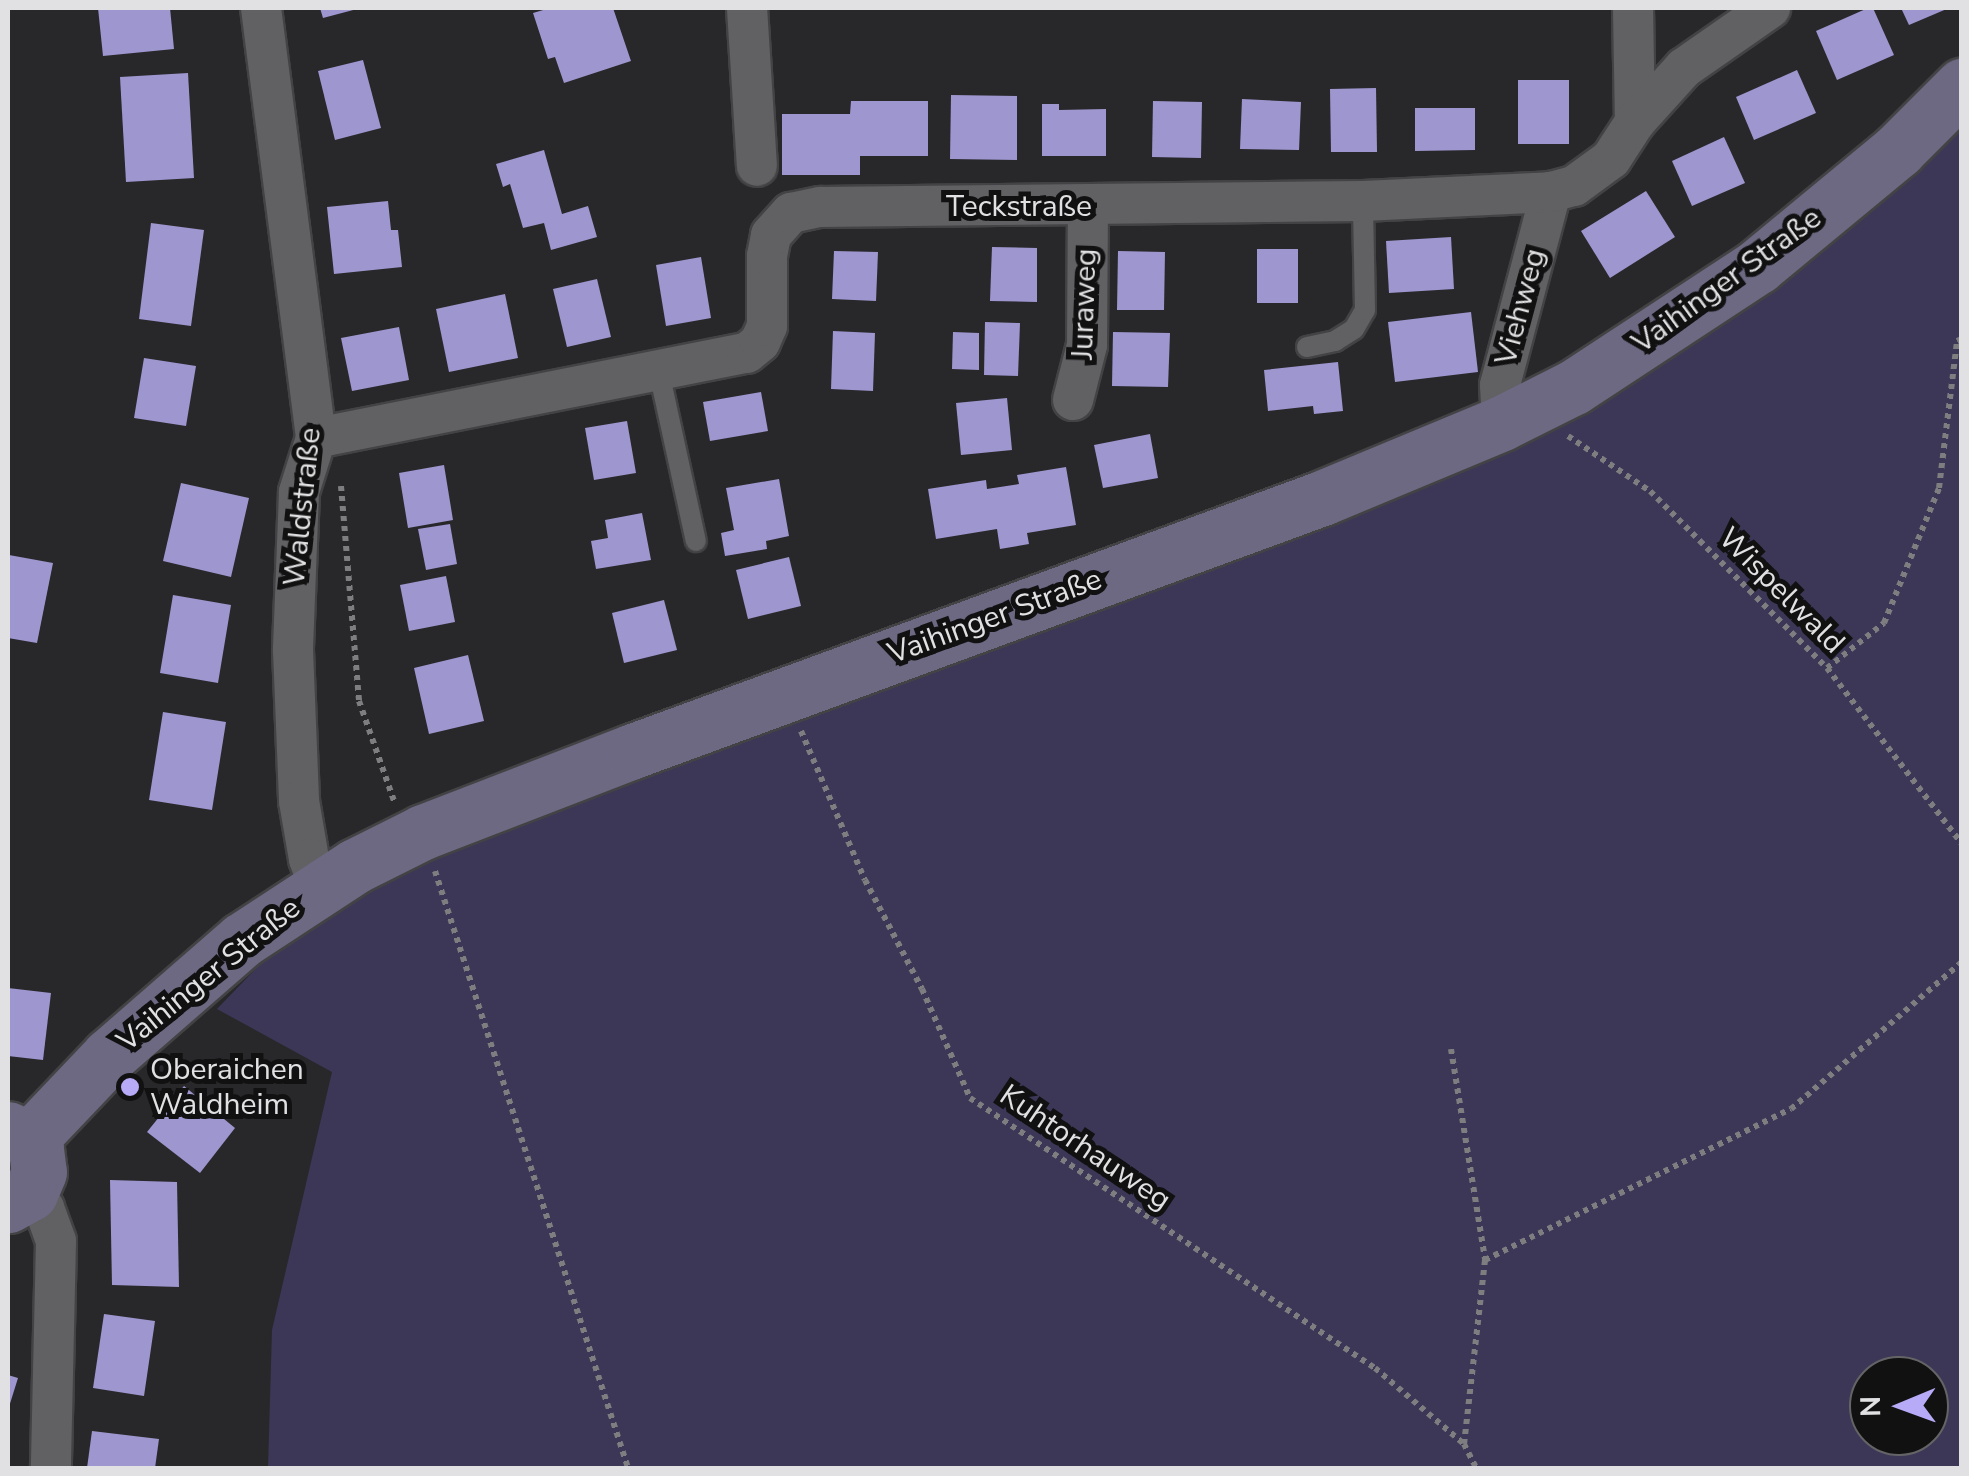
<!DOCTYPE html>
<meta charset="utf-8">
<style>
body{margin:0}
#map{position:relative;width:1969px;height:1476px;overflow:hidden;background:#28282b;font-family:"Nunito Sans",sans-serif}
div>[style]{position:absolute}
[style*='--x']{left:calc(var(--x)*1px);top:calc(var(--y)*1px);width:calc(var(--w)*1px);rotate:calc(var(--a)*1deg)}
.green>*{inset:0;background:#3c3757}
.building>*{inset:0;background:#9e96cf}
.path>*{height:6px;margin-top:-3px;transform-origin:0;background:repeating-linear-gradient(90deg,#7e7e80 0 5px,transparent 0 10px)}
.roads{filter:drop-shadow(2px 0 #434345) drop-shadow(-2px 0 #434345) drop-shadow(0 2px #434345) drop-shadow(0 -2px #434345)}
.service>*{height:20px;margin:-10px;padding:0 10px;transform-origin:10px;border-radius:10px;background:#616164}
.minor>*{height:40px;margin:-20px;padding:0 20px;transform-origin:20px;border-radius:20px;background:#616164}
.secondary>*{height:55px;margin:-27.5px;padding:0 27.5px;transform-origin:27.5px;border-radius:27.5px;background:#6d6983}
.dots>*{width:28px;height:28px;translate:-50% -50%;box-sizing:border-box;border:5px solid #111112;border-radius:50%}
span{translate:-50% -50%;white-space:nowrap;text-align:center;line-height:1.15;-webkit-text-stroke:10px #111112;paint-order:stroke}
.street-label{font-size:30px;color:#e1e1e3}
.poi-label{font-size:30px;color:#e1e1e3}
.left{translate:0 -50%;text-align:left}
.frame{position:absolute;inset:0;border:10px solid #e1e1e3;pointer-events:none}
.north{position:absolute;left:1849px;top:1356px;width:100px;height:100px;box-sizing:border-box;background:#111112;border:2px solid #646466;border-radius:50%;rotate:269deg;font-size:28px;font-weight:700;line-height:40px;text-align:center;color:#e1e1e3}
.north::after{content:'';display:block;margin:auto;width:35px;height:45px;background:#b7abf8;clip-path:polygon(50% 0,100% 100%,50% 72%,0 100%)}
</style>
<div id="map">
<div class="green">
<div style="clip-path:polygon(evenodd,1961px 84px,1961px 1468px,268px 1468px,272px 1330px,332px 1072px,217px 1009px,295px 928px,394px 864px,1524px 420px,1961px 84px,1869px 1376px,1929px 1376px,1929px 1436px,1869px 1436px,1869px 1376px)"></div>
</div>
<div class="building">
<div style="clip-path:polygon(98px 8px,170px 8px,174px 49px,103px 56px)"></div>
<div style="clip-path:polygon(320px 8px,357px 8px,357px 9px,323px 18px)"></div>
<div style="clip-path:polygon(550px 8px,613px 8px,631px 61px,564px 83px,555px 57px,548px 59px,533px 13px)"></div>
<div style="clip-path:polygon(1868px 8px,1873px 8px,1894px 55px,1837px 80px,1816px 31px)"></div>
<div style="clip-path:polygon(1901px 8px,1949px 8px,1909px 25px)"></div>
<div style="clip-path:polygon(363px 60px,381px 128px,335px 140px,318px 71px)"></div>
<div style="clip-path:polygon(1797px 70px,1816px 113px,1754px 140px,1736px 97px)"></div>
<div style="clip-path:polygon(188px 73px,194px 178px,126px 182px,120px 77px)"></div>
<div style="clip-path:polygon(1518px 80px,1569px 80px,1569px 144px,1518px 144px)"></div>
<div style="clip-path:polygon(1376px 88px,1377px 152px,1331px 152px,1330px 89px)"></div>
<div style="clip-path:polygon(951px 95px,1017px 96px,1017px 160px,950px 159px)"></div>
<div style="clip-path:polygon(1242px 99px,1301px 102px,1299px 150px,1240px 149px)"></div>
<div style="clip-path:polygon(851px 101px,928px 101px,928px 156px,860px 156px,860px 175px,782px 175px,782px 114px,850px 114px)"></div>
<div style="clip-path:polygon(1153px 101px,1202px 102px,1201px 158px,1152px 157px)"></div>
<div style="clip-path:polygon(1042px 104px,1059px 104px,1059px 110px,1106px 109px,1106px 156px,1042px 156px)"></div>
<div style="clip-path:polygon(1415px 108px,1475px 108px,1475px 150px,1415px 151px)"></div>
<div style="clip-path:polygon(1724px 137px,1745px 183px,1692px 206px,1672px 161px)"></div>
<div style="clip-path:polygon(544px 150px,562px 214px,588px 206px,597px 237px,551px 250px,544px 223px,523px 228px,510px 184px,503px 187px,496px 164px)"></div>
<div style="clip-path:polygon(1646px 191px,1675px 237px,1610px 278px,1581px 231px)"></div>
<div style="clip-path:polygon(388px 201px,391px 230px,398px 230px,402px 267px,334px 274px,327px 207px)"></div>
<div style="clip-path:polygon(151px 223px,204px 230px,191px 326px,139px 319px)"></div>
<div style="clip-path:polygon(1451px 237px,1454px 289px,1389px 293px,1386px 241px)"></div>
<div style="clip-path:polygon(992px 247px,1037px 248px,1037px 302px,990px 301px)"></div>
<div style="clip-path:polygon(1257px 249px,1298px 249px,1298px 303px,1257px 303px)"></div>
<div style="clip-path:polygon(834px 251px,878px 252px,876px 301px,832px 299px)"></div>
<div style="clip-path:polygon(1118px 251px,1165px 252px,1164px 310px,1117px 310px)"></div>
<div style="clip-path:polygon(701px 257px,711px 318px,666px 326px,656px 265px)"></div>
<div style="clip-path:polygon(597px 279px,611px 337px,567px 347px,553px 289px)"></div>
<div style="clip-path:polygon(505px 294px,518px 358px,449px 372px,436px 309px)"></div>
<div style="clip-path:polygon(1471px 312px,1478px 372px,1395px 382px,1388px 322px)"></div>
<div style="clip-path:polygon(985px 322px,1020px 323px,1018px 376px,984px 375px)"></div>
<div style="clip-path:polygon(399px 327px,409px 380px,352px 391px,341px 338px)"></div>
<div style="clip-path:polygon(833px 331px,875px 333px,873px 391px,831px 389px)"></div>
<div style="clip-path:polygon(953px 332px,979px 333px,979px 370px,952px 369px)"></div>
<div style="clip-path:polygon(1113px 332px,1170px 333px,1168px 387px,1112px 386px)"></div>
<div style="clip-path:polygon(144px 358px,196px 366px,186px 426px,134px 418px)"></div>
<div style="clip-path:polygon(1338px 362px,1343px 411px,1314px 414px,1313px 406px,1268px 411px,1264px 370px)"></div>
<div style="clip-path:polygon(761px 392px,768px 431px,710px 441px,703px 402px)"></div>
<div style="clip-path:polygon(1007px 398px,1012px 450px,961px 455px,956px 403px)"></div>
<div style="clip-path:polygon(627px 421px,636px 473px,594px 480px,585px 428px)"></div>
<div style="clip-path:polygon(1150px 434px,1158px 478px,1103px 488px,1094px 445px)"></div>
<div style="clip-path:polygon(444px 465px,453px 520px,408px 528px,399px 473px)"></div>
<div style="clip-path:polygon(1066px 467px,1076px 525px,1027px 533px,1029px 544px,1000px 549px,997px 529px,936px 539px,928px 489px,986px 480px,987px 489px,1019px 484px,1017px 475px)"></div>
<div style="clip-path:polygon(779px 479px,789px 536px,766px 541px,767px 549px,725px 556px,721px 533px,734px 530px,726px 488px)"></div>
<div style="clip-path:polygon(181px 483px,249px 498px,231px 577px,163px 561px)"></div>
<div style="clip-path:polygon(642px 513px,651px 560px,596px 569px,591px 541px,608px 538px,605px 520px)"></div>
<div style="clip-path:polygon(450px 524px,457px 564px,426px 570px,418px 529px)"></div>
<div style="clip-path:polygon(9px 555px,53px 563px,37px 643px,8px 638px)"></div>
<div style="clip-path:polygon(789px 557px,801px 606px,748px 619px,736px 570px)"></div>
<div style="clip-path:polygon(446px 576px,455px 622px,409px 631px,400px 585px)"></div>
<div style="clip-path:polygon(173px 595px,231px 605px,218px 683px,160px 673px)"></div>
<div style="clip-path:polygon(664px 600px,677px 650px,624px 663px,612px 613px)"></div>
<div style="clip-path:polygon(468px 655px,484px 721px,429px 734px,414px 668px)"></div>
<div style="clip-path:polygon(163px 712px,226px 722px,212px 810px,149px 800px)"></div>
<div style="clip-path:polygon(8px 988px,51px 993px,43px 1060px,8px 1056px)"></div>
<div style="clip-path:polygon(184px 1086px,235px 1128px,200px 1173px,147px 1132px)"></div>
<div style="clip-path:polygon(110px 1180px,177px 1182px,179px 1287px,112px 1285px)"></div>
<div style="clip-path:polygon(104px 1314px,155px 1321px,144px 1396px,93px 1388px)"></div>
<div style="clip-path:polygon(8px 1375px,18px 1378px,8px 1410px)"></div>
<div style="clip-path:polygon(92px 1431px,159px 1439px,155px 1468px,87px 1468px)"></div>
</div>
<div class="path">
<div style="--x:1568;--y:436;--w:99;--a:33.9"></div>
<div style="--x:1650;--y:491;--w:250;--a:45"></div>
<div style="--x:1827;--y:668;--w:222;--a:52.5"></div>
<div style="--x:341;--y:486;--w:216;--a:85.2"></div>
<div style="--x:359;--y:701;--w:106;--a:70.7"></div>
<div style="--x:1827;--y:668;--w:73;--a:-38.3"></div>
<div style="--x:1884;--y:623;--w:146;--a:-67.8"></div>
<div style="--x:1939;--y:488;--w:148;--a:-83"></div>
<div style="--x:1957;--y:341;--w:5;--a:-22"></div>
<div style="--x:801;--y:731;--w:162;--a:66.8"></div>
<div style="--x:865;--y:880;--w:123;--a:62.4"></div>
<div style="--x:922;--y:989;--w:119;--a:66.2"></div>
<div style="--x:970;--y:1098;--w:487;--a:33.7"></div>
<div style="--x:1375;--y:1368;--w:117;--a:40.5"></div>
<div style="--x:1464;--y:1444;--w:27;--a:63"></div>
<div style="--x:435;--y:871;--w:627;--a:72.08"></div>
<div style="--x:1451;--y:1049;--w:214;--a:80.8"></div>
<div style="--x:1485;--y:1260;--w:185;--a:96.5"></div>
<div style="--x:1485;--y:1260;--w:341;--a:-26.3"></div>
<div style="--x:1791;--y:1109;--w:225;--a:-40.7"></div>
</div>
<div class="roads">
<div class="service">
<div style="--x:1307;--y:347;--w:29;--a:-12"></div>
<div style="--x:1335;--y:341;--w:22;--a:-32"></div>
<div style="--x:1354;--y:329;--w:22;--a:-60"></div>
<div style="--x:1365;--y:310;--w:109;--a:-91.1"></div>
<div style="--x:659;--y:372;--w:173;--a:77.7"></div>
</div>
<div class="minor">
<div style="--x:261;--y:8;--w:434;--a:82.7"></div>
<div style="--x:316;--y:438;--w:57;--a:107.5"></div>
<div style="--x:299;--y:492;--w:158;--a:92.2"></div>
<div style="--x:293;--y:650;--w:151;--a:87.7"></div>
<div style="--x:299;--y:801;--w:59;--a:80.2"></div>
<div style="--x:309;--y:859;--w:30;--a:70"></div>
<div style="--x:747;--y:8;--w:158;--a:86.4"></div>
<div style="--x:1633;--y:8;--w:114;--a:89"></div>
<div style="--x:1073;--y:400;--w:57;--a:-75.7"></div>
<div style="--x:1087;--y:345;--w:138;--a:-89.6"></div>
<div style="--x:1502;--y:423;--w:38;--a:-93"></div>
<div style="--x:1500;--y:385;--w:200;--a:-75.2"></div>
<div style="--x:316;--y:438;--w:439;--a:-11.2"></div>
<div style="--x:747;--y:353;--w:17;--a:-40"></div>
<div style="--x:760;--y:342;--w:17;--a:-66"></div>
<div style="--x:767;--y:326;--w:70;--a:-90"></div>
<div style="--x:767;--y:256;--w:21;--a:-79"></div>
<div style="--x:771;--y:235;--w:30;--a:-48"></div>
<div style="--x:791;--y:213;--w:30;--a:-12"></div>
<div style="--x:820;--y:207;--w:543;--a:-0.63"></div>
<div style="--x:1363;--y:201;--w:188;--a:-2.7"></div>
<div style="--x:1551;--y:192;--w:24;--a:-15"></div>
<div style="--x:1574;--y:186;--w:46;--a:-36.1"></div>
<div style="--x:1611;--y:159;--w:44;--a:-57"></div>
<div style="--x:1635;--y:122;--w:73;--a:-47.8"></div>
<div style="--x:1684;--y:68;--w:105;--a:-34.9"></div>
<div style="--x:30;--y:1193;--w:21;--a:47"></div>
<div style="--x:44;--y:1208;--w:35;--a:70"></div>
<div style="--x:56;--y:1241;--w:227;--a:91.3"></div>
</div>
<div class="secondary">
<div style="--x:8;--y:1129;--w:24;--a:28"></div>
<div style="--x:29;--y:1140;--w:11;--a:52"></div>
<div style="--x:36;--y:1149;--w:23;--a:83"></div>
<div style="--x:39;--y:1172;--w:23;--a:113"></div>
<div style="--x:30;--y:1193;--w:25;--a:151"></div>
<div style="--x:29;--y:1140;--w:116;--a:-46.4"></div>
<div style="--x:109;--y:1056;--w:176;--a:-41.1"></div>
<div style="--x:242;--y:940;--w:135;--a:-33.2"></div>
<div style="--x:355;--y:866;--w:76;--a:-26.6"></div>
<div style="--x:423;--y:832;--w:225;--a:-21.1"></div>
<div style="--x:633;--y:751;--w:734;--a:-20.16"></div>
<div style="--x:1322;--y:498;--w:195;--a:-22.6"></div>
<div style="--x:1502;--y:423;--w:80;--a:-26.6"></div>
<div style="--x:1574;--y:387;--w:220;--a:-33.3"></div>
<div style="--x:1758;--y:266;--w:182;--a:-39.6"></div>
<div style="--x:1898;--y:150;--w:91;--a:-45"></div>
</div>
</div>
<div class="dots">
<div style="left:130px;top:1087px;background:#b7abf8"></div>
</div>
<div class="street-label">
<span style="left:1019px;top:207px">Teckstraße</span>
<span style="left:1727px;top:281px;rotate:-36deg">Vaihinger Straße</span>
<span style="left:1085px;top:304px;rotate:-88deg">Juraweg</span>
<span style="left:1521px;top:307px;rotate:-75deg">Viehweg</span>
<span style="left:303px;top:507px;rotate:-84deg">Waldstraße</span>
<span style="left:1781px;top:591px;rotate:45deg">Wispelwald</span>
<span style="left:995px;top:617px;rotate:-20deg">Vaihinger Straße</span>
<span style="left:209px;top:975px;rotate:-39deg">Vaihinger Straße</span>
<span style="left:1085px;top:1148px;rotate:34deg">Kuhtorhauweg</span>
</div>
<div class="poi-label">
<span class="left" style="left:150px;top:1087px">Oberaichen<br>Waldheim</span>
</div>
<div class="frame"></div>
<div class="north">N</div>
</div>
